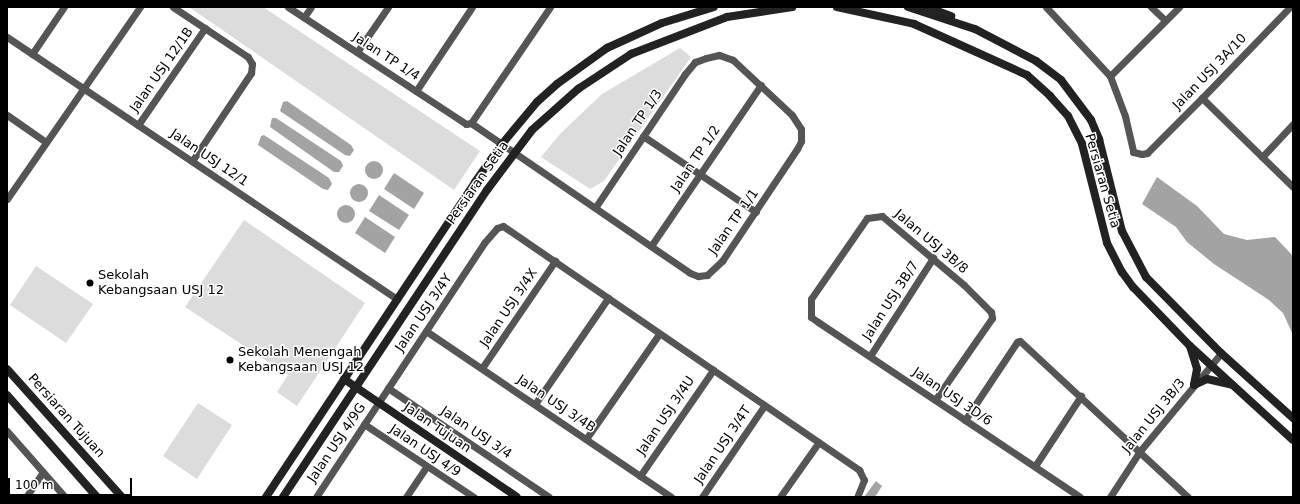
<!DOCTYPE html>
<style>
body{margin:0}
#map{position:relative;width:1300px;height:504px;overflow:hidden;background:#fff;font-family:"DejaVu Sans",sans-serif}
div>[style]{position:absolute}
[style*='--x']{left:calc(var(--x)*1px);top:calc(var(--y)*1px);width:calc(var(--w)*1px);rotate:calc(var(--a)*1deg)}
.green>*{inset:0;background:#dcdcdc}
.water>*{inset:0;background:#a3a3a3}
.round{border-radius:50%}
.street>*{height:7px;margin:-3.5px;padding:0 3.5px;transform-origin:3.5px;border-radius:3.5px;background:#555}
.secondary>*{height:8px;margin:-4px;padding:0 4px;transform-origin:4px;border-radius:4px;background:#222}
.dots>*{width:11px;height:11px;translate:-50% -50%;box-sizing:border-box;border:2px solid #fff;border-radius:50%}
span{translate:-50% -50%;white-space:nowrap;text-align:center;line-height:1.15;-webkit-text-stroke:3px #fff;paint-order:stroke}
.street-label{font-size:13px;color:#000}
.poi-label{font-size:13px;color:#000}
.left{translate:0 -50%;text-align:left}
.frame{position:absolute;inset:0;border:8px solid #000;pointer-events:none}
.scale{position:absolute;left:8px;top:478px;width:124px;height:18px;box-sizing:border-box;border:2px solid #000;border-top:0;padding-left:5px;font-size:12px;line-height:14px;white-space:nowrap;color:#000;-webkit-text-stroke:3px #fff;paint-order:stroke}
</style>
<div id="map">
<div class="green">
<div style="clip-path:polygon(189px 7px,263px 7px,480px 151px,454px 190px)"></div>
<div style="clip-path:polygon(680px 48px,691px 57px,604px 181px,590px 189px,541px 157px,560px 134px,602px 94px)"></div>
<div style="clip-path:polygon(244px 220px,365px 303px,297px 406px,277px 392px,288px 375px,185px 307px)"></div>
<div style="clip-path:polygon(36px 266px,93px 304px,66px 343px,10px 305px)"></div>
<div style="clip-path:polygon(198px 403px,232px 425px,197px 479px,163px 456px)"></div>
</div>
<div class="water">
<div style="clip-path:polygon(287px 101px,351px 145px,354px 150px,350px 156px,345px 155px,280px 111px,283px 102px)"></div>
<div style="clip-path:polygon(272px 118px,276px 118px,341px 161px,343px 166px,339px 172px,334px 172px,270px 127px)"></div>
<div style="clip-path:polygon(264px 135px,329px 178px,332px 184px,328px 190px,323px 189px,258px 145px,261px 136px)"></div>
<div class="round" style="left:365px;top:161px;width:18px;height:18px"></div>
<div style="clip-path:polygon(394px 173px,424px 193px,414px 209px,384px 189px)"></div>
<div style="clip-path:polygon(1157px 177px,1197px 206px,1224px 234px,1247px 240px,1275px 237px,1293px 256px,1293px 335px,1283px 313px,1269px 300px,1214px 264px,1187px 242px,1176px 227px,1142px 204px)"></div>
<div class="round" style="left:350px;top:184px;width:18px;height:18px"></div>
<div style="clip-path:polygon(379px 195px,409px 215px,399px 230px,369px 211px)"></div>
<div class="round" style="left:337px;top:205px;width:18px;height:18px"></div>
<div style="clip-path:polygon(365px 217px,395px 237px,385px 253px,355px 233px)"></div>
<div style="clip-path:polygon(876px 481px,882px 486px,875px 497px,864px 497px)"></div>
</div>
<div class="street">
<div style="--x:173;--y:7;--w:90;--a:33.7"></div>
<div style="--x:248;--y:57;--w:8;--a:60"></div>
<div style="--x:252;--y:64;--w:9;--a:96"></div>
<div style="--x:251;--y:73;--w:106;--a:123.8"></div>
<div style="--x:288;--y:7;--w:213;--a:33.3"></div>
<div style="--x:466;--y:124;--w:5;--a:-11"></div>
<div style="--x:471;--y:123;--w:265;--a:34.4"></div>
<div style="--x:690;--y:273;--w:9;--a:21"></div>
<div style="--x:698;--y:276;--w:9;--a:-6"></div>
<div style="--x:707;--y:275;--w:21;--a:-43"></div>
<div style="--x:722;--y:261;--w:135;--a:-56.2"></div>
<div style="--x:797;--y:149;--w:9;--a:-63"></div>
<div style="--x:801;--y:141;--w:12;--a:-90"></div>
<div style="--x:801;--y:129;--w:17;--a:-123"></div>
<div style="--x:792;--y:115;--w:81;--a:-137"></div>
<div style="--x:733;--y:60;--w:15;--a:-160"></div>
<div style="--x:719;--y:55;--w:13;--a:167"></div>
<div style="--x:706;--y:58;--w:12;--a:160"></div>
<div style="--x:695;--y:62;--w:16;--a:130"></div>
<div style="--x:685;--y:74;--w:161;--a:123.9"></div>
<div style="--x:1046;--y:7;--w:94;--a:47.2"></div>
<div style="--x:1110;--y:76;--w:43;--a:69.4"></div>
<div style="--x:1125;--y:116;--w:37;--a:77"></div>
<div style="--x:1133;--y:152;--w:9;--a:13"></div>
<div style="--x:1142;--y:154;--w:5;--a:-11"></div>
<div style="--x:1147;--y:153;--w:78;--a:-45"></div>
<div style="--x:1202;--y:98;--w:127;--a:-46"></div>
<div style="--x:1151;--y:7;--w:19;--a:43"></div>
<div style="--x:304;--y:17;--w:12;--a:-55"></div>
<div style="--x:7;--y:37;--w:470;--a:33.9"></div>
<div style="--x:357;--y:52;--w:55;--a:-55.4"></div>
<div style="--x:32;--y:54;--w:57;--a:-55.8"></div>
<div style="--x:1110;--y:76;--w:98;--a:-45"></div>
<div style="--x:416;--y:91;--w:101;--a:-56.3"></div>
<div style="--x:1202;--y:98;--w:127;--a:44.4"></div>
<div style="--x:7;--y:115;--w:47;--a:34.7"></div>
<div style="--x:471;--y:123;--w:140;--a:-55.7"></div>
<div style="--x:138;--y:125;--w:118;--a:-55.4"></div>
<div style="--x:643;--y:136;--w:136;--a:33.9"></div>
<div style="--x:1262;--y:157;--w:45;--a:-46.8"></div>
<div style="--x:7;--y:199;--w:234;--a:-55.3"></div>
<div style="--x:651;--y:246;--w:195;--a:-55.7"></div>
<div style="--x:426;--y:331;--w:296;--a:34.1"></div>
<div style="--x:870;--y:356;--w:117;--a:-57.3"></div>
<div style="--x:482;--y:368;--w:130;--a:-55.7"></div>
<div style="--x:388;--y:388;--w:194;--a:34.1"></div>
<div style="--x:935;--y:400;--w:100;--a:-55.2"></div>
<div style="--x:992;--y:318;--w:6;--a:-99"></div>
<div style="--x:991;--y:312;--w:38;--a:-135"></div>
<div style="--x:964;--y:285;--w:107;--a:-139.9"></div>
<div style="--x:882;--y:216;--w:15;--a:172"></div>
<div style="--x:867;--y:218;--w:98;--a:124.7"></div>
<div style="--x:811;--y:299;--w:18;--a:90"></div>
<div style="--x:811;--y:317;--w:9;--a:36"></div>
<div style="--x:818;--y:322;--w:177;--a:33.7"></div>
<div style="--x:965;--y:420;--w:138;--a:33.8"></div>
<div style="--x:535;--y:404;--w:129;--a:-55.4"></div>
<div style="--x:965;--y:420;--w:94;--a:-56.3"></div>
<div style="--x:1017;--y:342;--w:3;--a:-18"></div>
<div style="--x:1020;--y:341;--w:229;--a:42.9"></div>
<div style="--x:364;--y:424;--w:132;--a:33.6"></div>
<div style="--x:7;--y:431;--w:88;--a:48.7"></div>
<div style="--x:586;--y:439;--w:128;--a:-55.2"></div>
<div style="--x:1035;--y:466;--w:84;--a:-56.7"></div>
<div style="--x:640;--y:476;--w:129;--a:-55.4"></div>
<div style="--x:26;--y:497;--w:30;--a:-56"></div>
<div style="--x:316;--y:497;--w:305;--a:-56.5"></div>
<div style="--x:484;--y:243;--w:20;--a:-49"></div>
<div style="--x:497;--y:228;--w:6;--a:-18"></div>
<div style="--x:503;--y:226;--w:432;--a:34.4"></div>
<div style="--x:859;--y:470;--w:11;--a:63"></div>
<div style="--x:864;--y:480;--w:18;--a:112"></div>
<div style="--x:406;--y:497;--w:37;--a:-56"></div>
<div style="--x:702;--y:497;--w:110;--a:-55.7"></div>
<div style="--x:780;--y:497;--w:67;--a:-54.7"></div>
<div style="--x:1110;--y:497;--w:55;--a:-56.9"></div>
<div style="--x:1140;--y:451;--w:127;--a:-50.4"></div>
</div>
<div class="secondary">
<div style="--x:837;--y:7;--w:79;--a:12.4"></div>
<div style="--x:914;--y:24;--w:124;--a:24.3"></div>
<div style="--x:1027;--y:75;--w:31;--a:42"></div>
<div style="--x:1050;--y:96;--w:27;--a:48"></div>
<div style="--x:1068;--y:116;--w:31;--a:63"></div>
<div style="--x:1082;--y:144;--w:102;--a:75.8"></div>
<div style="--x:1107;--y:243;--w:33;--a:63"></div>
<div style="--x:1122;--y:272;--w:19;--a:54"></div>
<div style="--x:1133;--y:287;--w:82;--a:46"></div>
<div style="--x:1190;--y:346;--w:139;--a:42.4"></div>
<div style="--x:908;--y:7;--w:71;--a:18.2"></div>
<div style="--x:975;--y:29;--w:69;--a:27.7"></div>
<div style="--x:1036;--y:61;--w:31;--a:37"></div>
<div style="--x:1061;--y:80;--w:50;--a:53.1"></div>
<div style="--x:1091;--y:120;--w:21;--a:67"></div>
<div style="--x:1099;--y:139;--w:95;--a:76"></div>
<div style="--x:1122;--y:231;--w:52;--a:62.4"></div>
<div style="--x:1146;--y:277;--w:107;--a:45.4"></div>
<div style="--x:1221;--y:353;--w:97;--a:42.1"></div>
<div style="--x:927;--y:7;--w:26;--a:21"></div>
<div style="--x:1190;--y:346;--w:24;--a:73"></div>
<div style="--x:1197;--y:369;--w:16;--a:101"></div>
<div style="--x:7;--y:369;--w:172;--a:48.1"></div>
<div style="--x:344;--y:379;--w:209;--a:34.3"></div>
<div style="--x:1194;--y:385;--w:14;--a:-25"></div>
<div style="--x:1207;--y:379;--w:26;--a:13"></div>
<div style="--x:7;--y:395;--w:136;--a:48.6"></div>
<div style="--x:266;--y:497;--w:378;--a:-56.4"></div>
<div style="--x:475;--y:182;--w:47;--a:-54.6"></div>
<div style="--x:502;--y:144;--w:55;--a:-50.2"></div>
<div style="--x:537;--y:102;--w:27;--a:-42"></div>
<div style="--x:557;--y:84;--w:62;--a:-35.8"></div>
<div style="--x:607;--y:48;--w:60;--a:-24.4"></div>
<div style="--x:662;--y:23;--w:54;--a:-17.1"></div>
<div style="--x:283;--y:497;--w:369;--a:-56.4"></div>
<div style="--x:487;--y:190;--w:75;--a:-53.1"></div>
<div style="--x:532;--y:130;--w:62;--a:-41.7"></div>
<div style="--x:578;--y:89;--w:64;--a:-33.4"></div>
<div style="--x:631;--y:54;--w:103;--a:-21.1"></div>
<div style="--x:727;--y:17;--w:66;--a:-8.7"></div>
</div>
<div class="dots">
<div style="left:90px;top:283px;background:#000"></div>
<div style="left:230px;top:360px;background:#000"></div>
</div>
<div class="street-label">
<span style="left:386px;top:57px;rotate:33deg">Jalan TP 1/4</span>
<span style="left:162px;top:70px;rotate:-55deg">Jalan USJ 12/1B</span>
<span style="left:1210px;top:72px;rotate:-46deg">Jalan USJ 3A/10</span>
<span style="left:638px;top:123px;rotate:-56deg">Jalan TP 1/3</span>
<span style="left:209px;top:158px;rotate:34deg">Jalan USJ 12/1</span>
<span style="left:696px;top:159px;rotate:-56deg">Jalan TP 1/2</span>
<span style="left:1102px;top:181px;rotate:74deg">Persiaran Setia</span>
<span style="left:478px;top:183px;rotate:-55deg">Persiaran Setia</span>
<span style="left:734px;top:222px;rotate:-55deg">Jalan TP 1/1</span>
<span style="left:931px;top:242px;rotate:40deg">Jalan USJ 3B/8</span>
<span style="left:891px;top:301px;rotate:-57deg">Jalan USJ 3B/7</span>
<span style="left:509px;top:308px;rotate:-56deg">Jalan USJ 3/4X</span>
<span style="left:424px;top:313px;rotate:-56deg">Jalan USJ 3/4Y</span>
<span style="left:952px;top:397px;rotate:34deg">Jalan USJ 3D/6</span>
<span style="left:556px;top:404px;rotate:34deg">Jalan USJ 3/4B</span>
<span style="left:66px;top:416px;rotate:48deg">Persiaran Tujuan</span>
<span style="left:666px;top:416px;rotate:-56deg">Jalan USJ 3/4U</span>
<span style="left:1154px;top:416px;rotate:-51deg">Jalan USJ 3B/3</span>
<span style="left:437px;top:428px;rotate:34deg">Jalan Tujuan</span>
<span style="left:476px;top:433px;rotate:34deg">Jalan USJ 3/4</span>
<span style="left:337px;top:443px;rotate:-56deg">Jalan USJ 4/9G</span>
<span style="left:723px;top:445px;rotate:-56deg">Jalan USJ 3/4T</span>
<span style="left:425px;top:451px;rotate:34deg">Jalan USJ 4/9</span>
</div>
<div class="poi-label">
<span class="left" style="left:98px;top:283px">Sekolah<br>Kebangsaan USJ 12</span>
<span class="left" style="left:238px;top:360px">Sekolah Menengah<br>Kebangsaan USJ 12</span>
</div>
<div class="frame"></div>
<div class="scale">100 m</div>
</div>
